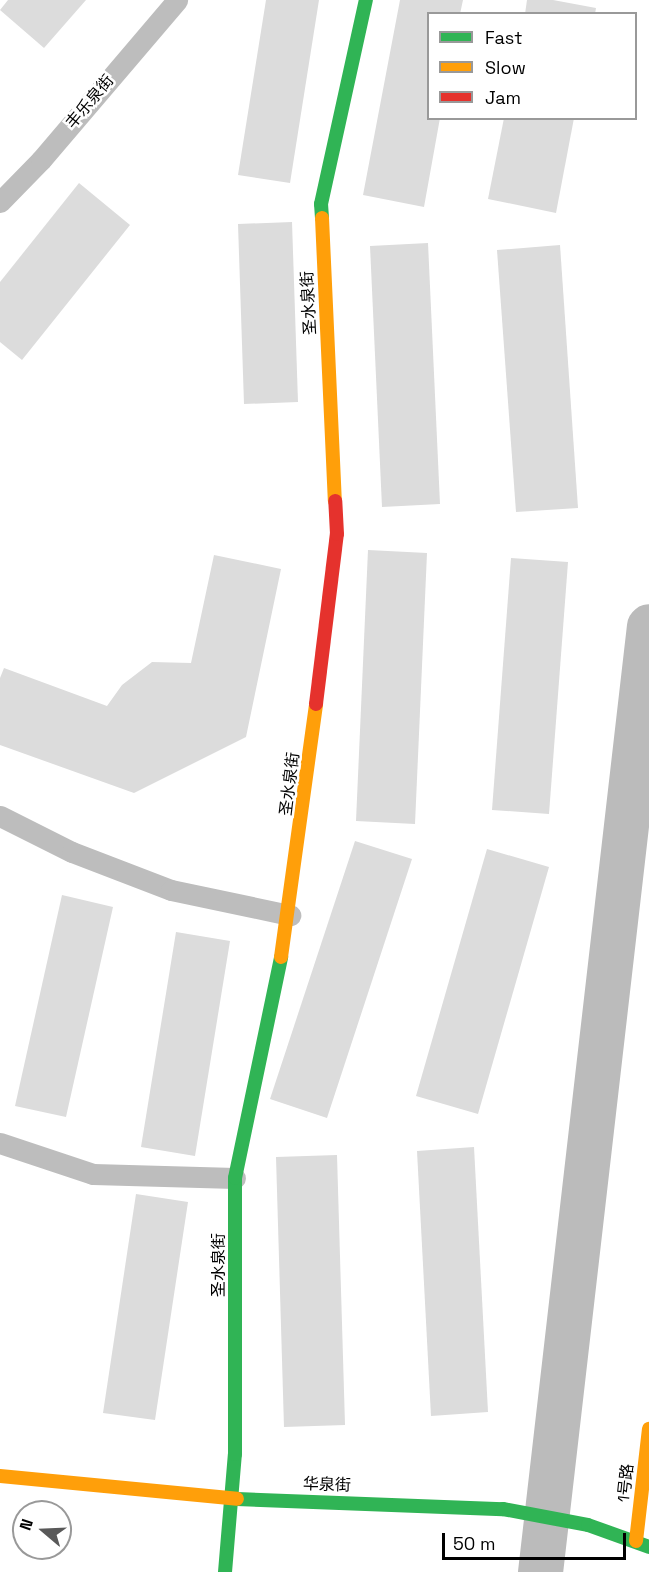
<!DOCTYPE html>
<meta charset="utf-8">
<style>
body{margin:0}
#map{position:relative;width:649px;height:1572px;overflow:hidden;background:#fff;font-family:"Space Grotesk","Noto Sans SC",sans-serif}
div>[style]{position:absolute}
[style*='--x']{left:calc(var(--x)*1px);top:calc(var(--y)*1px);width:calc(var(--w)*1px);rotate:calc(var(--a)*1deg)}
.river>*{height:45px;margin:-22.5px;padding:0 22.5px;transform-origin:22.5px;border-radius:22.5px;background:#bbb}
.building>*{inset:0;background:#dcdcdc}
.street>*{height:21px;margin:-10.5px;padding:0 10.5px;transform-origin:10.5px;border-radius:10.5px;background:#bdbdbd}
.fast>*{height:14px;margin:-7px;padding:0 7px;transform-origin:7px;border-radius:7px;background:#30b455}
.slow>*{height:14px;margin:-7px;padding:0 7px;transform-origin:7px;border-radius:7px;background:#ff9f0a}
.jam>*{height:14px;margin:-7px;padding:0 7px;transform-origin:7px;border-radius:7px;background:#e5322d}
span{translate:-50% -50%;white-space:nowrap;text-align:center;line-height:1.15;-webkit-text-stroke:5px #fff;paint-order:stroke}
.street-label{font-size:16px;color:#000}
.legend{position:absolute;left:427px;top:12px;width:210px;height:108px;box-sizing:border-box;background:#fff;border:2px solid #999;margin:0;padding:8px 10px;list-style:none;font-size:18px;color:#000}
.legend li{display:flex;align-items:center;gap:12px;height:30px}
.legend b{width:30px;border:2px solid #999}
.north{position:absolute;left:12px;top:1500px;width:60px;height:60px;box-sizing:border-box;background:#fff;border:2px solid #999;border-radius:50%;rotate:289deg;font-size:16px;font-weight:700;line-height:24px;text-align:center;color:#000}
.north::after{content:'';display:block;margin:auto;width:21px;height:27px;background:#595959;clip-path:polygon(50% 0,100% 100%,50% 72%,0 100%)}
.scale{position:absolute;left:442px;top:1533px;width:184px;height:27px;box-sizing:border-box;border:3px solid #000;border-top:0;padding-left:8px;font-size:18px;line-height:21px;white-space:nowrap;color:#000;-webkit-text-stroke:4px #fff;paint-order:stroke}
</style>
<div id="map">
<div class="river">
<div style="--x:540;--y:1572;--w:952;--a:-83.43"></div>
</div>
<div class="building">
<div style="clip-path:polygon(8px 0,86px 0,44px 48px,0 10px)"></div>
<div style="clip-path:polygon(266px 0,319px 0,290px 183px,238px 175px)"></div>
<div style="clip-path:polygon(400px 0,463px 0,460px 14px,428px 14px,428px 118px,440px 118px,424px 207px,363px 195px)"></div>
<div style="clip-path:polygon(527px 0,553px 0,596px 8px,595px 14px,525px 14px)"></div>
<div style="clip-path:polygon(504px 118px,574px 118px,556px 213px,488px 199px)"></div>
<div style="clip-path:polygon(79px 183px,130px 225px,22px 360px,0 342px,0 282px)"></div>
<div style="clip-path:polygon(292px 222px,298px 402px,244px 404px,238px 224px)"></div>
<div style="clip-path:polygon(428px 243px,440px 504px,382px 507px,370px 246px)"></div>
<div style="clip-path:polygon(560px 245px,578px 508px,516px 512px,497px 250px)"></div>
<div style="clip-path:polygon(368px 550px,427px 553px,415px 824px,356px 821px)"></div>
<div style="clip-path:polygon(214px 555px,281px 569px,246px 737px,134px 793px,0 745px,0 678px,4px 668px,107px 706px,122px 685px,152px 662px,191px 663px)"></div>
<div style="clip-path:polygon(511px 558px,568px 562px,549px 814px,492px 810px)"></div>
<div style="clip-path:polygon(355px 841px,412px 859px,327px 1118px,270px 1099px)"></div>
<div style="clip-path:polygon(487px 849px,549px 867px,478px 1114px,416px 1096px)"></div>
<div style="clip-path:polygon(62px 895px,113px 907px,66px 1117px,15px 1106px)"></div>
<div style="clip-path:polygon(176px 932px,230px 941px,195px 1156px,141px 1147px)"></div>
<div style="clip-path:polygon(474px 1147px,488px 1412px,431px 1416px,417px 1151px)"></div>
<div style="clip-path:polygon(337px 1155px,345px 1425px,284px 1427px,276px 1157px)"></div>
<div style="clip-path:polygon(136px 1194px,188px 1202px,155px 1420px,103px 1413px)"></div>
</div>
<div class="street">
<div style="--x:0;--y:202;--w:59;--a:-45.7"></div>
<div style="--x:41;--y:160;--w:210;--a:-49.6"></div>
<div style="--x:0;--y:816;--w:80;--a:26.6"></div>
<div style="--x:72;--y:852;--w:106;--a:21"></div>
<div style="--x:171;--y:890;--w:122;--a:11.9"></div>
<div style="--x:0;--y:1143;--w:98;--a:18.4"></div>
<div style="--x:93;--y:1174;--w:142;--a:1.6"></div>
</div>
<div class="fast">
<div style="--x:322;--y:218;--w:14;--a:-94"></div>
<div style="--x:321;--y:204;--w:209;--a:-77.6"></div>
<div style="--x:237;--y:1499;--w:266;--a:2.2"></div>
<div style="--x:503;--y:1509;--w:86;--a:10.7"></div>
<div style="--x:588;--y:1525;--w:65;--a:19.8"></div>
<div style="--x:225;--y:1572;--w:118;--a:-85.2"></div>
<div style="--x:235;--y:1454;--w:276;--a:-90"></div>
<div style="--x:235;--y:1178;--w:226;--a:-78.2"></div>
</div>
<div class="slow">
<div style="--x:322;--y:218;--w:283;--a:87.4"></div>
<div style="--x:281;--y:957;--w:255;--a:-82.1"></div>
<div style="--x:0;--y:1476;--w:238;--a:5.5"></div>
<div style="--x:636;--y:1541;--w:113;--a:-83.4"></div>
</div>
<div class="jam">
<div style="--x:316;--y:704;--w:171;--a:-83"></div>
<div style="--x:337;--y:534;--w:33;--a:-93"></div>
</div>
<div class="street-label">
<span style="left:90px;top:102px;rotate:-50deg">丰乐泉街</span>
<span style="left:309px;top:303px;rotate:-93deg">圣水泉街</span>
<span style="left:290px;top:784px;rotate:-83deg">圣水泉街</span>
<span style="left:219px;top:1265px;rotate:-90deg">圣水泉街</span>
<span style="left:626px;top:1483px;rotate:-84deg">1号路</span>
<span style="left:327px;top:1485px;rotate:2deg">华泉街</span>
</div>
<ul class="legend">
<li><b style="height:8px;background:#30b455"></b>Fast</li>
<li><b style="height:8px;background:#ff9f0a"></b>Slow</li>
<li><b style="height:8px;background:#e5322d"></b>Jam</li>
</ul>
<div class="north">N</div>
<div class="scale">50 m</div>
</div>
